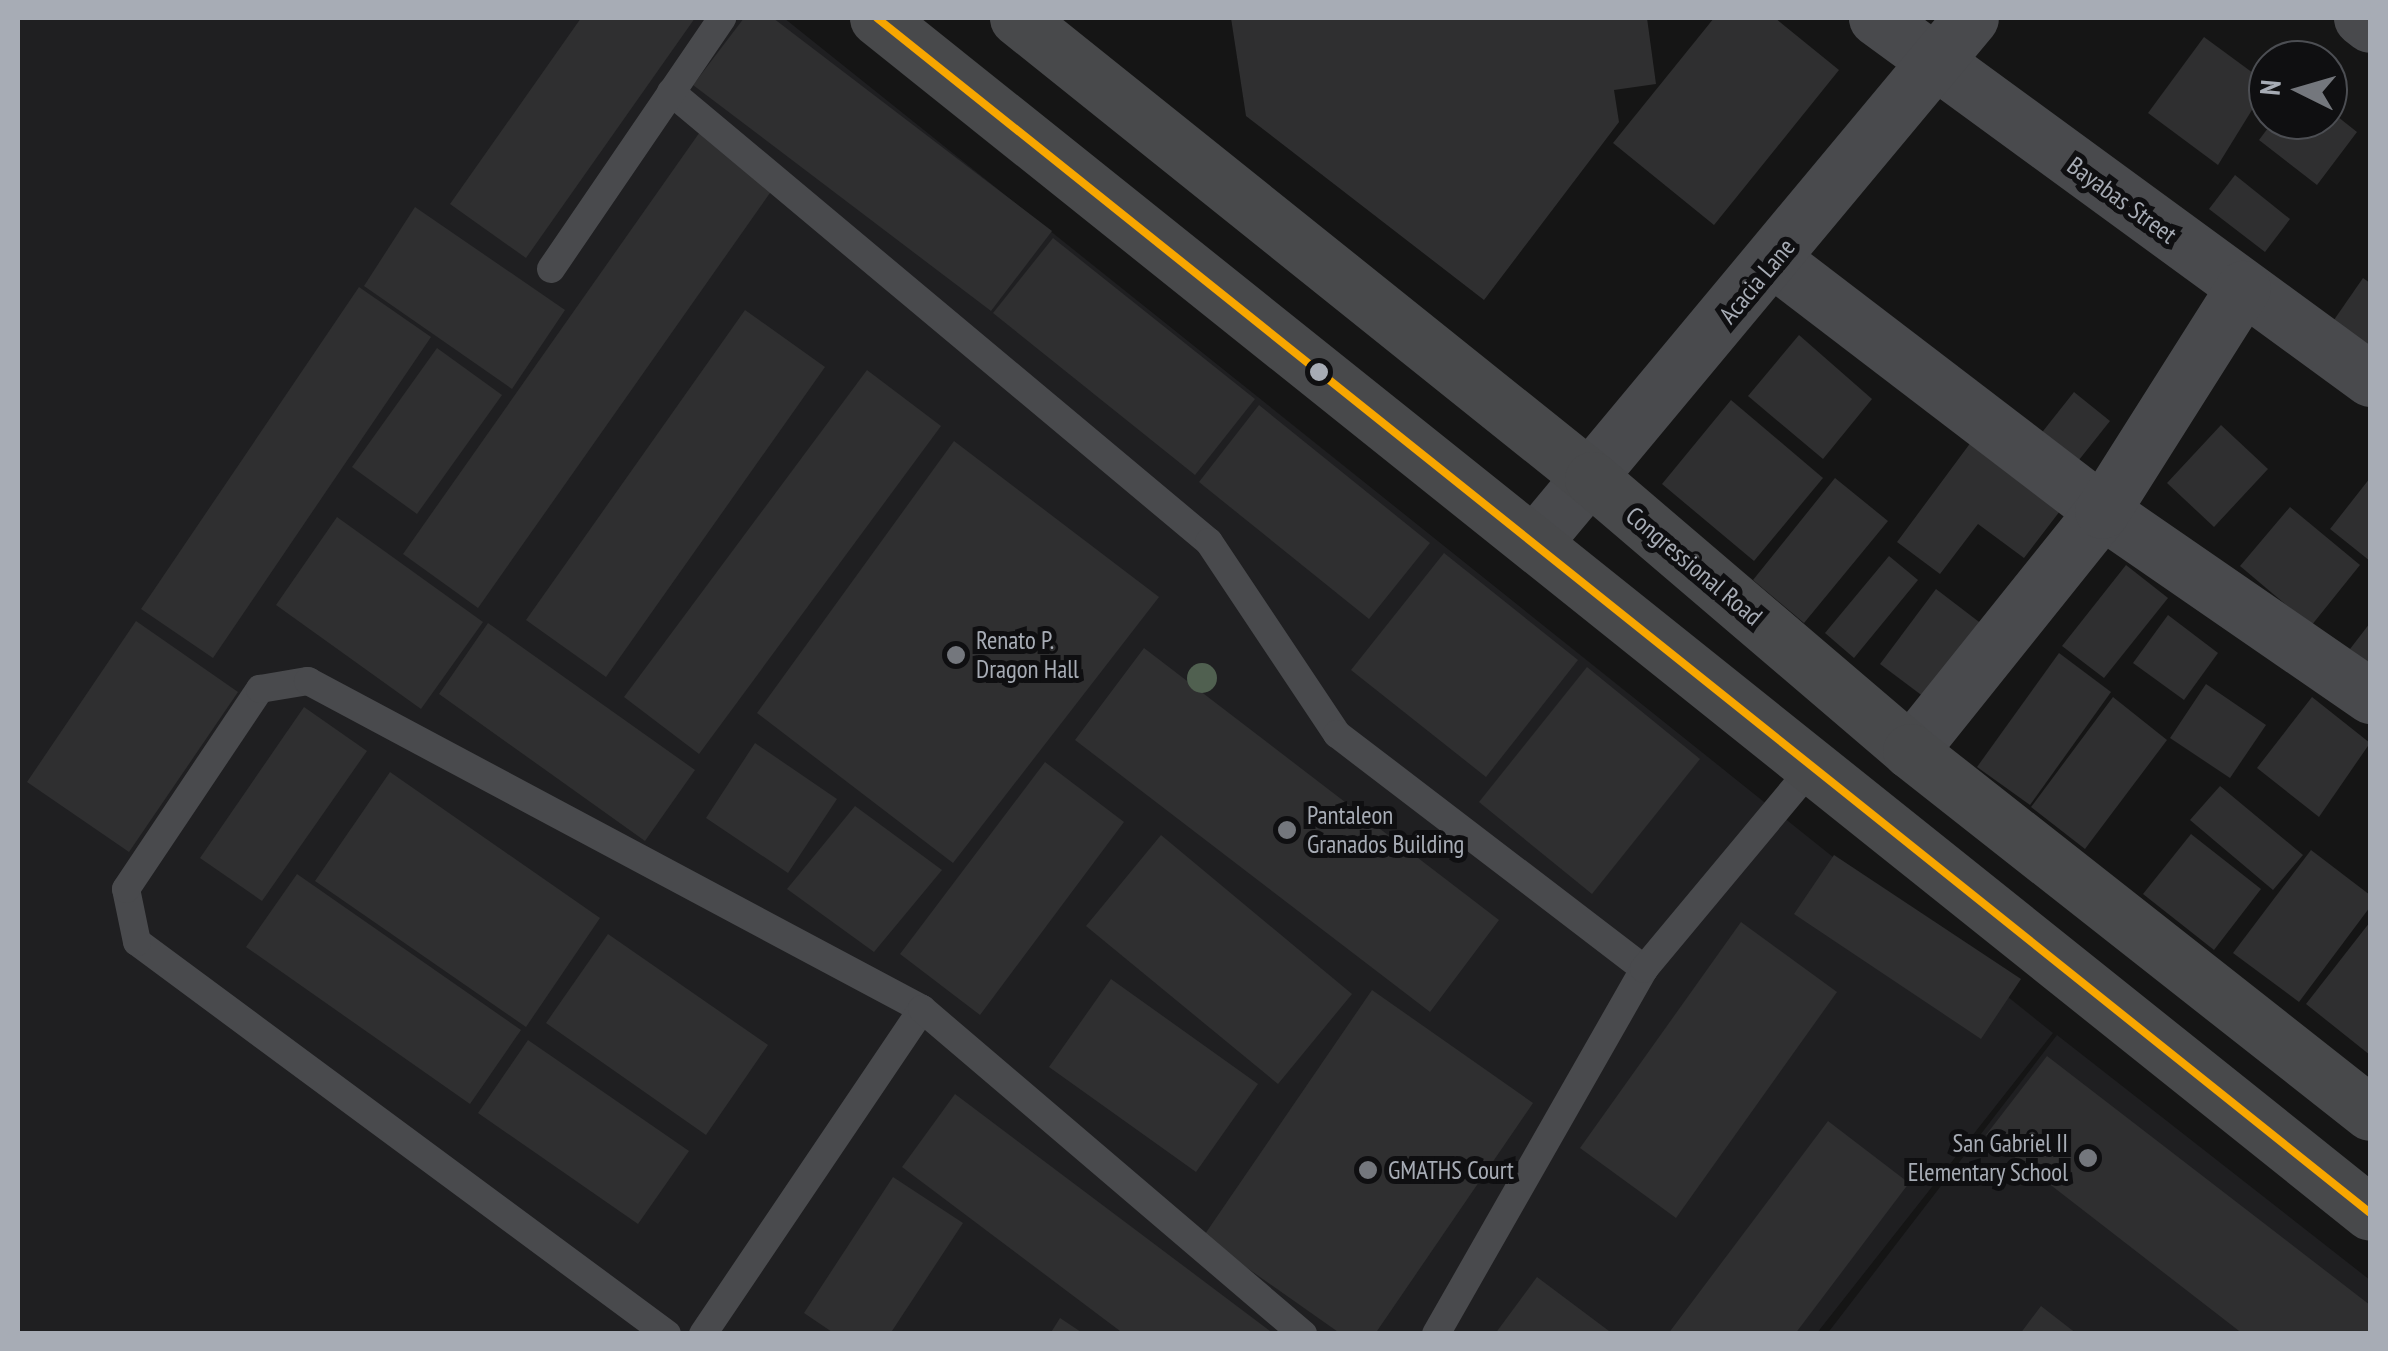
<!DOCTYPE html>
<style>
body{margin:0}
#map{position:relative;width:2388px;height:1351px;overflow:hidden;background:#151515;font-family:"PT Sans Narrow",sans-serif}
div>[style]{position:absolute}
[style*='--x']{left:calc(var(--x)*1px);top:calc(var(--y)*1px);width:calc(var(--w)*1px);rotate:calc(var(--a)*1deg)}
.built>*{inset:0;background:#1f1f21}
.building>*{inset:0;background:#2f2f30}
.service>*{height:28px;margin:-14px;padding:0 14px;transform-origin:14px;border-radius:14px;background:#494a4d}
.minor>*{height:55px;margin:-27.5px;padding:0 27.5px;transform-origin:27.5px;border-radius:27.5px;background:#494a4d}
.secondary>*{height:55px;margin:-27.5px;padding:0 27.5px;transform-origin:27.5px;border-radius:27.5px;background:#48494b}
.bus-1>*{height:8px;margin:-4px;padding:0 4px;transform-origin:4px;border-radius:4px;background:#f7a600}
.trees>*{width:30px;height:30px;margin:-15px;border-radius:50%;background:#506050}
.dots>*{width:28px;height:28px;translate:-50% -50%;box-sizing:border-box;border:5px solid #0f0f11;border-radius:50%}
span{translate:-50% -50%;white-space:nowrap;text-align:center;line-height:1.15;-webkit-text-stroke:10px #0f0f11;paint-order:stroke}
.street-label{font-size:25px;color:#a7acb5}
.poi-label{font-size:25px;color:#a7acb5}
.left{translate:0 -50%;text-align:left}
.right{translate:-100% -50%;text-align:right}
.frame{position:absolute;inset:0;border:20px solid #a7acb5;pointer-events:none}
.north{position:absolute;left:2248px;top:40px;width:100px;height:100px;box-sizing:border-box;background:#0f0f11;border:2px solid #4c4e53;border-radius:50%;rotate:275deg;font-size:28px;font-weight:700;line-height:40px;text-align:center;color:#a7acb5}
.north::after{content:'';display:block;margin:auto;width:35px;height:45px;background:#74777d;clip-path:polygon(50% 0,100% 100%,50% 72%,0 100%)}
</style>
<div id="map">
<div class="built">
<div style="clip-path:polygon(18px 18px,784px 18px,2053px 1033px,1817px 1333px,18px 1333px)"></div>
<div style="clip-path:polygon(2057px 1035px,2370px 1280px,2370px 1333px,1827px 1334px)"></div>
</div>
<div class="building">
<div style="clip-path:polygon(581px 18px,695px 18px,526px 258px,450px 204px)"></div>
<div style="clip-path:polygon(744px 18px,773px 18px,1052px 231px,991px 311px,693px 85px)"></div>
<div style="clip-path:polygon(1231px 18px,1647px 18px,1656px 84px,1614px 90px,1619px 122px,1484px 300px,1246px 116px)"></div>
<div style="clip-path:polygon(1714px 18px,1775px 18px,1839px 70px,1714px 225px,1613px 143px)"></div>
<div style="clip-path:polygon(2204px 37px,2268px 84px,2218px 165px,2148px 113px)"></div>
<div style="clip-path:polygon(2328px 109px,2357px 132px,2317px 185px,2259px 140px,2274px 120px,2328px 120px)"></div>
<div style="clip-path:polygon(702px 129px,777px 183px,478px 608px,403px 554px)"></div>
<div style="clip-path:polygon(2235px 175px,2290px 219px,2265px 252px,2209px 209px)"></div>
<div style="clip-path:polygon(415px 207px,565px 310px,512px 389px,364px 286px)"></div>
<div style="clip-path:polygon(1053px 238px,1255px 399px,1195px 475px,993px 313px)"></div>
<div style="clip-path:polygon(2363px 278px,2370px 283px,2370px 359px,2327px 330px)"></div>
<div style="clip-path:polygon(359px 287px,431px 337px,213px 658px,141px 609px)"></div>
<div style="clip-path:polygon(745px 310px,825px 367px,606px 677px,526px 620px)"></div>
<div style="clip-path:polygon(1799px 335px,1872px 399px,1823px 459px,1748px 396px)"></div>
<div style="clip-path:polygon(437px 348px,502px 395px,417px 514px,352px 467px)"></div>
<div style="clip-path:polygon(867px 370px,941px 426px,699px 754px,624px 697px)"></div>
<div style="clip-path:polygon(2074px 392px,2110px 421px,2063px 480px,2028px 450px)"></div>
<div style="clip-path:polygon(1731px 400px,1823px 478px,1754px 561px,1662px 484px)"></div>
<div style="clip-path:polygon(1259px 405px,1430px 543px,1369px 619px,1199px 482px)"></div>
<div style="clip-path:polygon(2221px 425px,2268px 469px,2214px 527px,2167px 483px)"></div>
<div style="clip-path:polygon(1977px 434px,2060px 511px,2024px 558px,1978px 524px,1940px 574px,1897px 542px)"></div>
<div style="clip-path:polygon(954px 441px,1159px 597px,953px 863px,757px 713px)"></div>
<div style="clip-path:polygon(1835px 478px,1888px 521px,1804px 623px,1753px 580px)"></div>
<div style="clip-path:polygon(2370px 478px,2370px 561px,2330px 529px)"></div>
<div style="clip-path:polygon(2290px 507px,2360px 565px,2311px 626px,2240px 566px)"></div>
<div style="clip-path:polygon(337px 517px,483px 622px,421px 709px,276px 605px)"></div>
<div style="clip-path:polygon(1444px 553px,1578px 660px,1486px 777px,1351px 670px)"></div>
<div style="clip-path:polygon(1889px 556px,1918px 580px,1854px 658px,1825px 633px)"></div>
<div style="clip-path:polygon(2126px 565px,2168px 598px,2104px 678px,2062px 646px)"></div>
<div style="clip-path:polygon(1936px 589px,1987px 628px,1932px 703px,1880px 664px)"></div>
<div style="clip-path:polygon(2168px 615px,2218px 653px,2184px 700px,2133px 663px)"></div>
<div style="clip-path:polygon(136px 621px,238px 692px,129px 852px,27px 782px)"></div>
<div style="clip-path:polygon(488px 623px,695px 770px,645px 841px,439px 694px)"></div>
<div style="clip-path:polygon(2370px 623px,2370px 665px,2350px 649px)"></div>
<div style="clip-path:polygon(1144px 648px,1499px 920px,1430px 1012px,1075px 740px)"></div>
<div style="clip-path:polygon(2059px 653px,2111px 692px,2030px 805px,1977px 767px)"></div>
<div style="clip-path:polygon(1587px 667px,1700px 759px,1592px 894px,1479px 802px)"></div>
<div style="clip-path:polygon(2206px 684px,2266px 725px,2230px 778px,2170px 738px)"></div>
<div style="clip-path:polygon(2113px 697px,2167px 740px,2085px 849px,2031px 807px)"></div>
<div style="clip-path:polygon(2312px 697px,2370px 743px,2319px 817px,2257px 768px)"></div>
<div style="clip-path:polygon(304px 707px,367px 751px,262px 901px,200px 858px)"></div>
<div style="clip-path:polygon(755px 743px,837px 799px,788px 873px,706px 818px)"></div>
<div style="clip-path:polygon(1045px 762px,1124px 822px,980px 1015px,900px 954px)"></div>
<div style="clip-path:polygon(390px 772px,600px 918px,526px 1027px,315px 881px)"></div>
<div style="clip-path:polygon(2220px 786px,2303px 855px,2273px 890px,2190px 820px)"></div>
<div style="clip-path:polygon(855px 806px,942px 870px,874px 952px,787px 889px)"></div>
<div style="clip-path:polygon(2191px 834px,2261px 889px,2214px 950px,2143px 894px)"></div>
<div style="clip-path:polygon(1161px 835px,1352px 994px,1278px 1084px,1086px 926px)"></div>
<div style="clip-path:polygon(2311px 850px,2370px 895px,2370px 907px,2299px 1002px,2233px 953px)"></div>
<div style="clip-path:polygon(1834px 855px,2021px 979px,1981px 1039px,1794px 914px)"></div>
<div style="clip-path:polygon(297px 874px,521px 1030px,470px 1104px,246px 947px)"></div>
<div style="clip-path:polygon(1741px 922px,1837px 992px,1676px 1218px,1580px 1148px)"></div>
<div style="clip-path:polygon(2370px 922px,2370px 1055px,2306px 1004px)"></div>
<div style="clip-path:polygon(608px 934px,768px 1045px,706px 1135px,546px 1023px)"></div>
<div style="clip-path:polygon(1111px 979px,1258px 1084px,1196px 1172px,1049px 1067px)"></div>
<div style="clip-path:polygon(1372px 990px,1533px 1103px,1375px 1334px,1341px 1334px,1203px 1237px)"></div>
<div style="clip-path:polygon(528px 1040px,689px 1151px,638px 1224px,478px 1113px)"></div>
<div style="clip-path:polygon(2047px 1056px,2370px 1305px,2370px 1334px,2243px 1334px,1986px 1135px)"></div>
<div style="clip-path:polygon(955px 1094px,1274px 1334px,1124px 1334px,902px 1167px)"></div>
<div style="clip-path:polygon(1828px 1121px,1909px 1183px,1795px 1334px,1668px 1334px)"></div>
<div style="clip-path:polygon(893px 1177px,963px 1223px,890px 1334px,835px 1334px,804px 1313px)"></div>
<div style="clip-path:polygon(1537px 1277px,1613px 1334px,1495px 1334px)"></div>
<div style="clip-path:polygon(2041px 1306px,2077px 1334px,2020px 1334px)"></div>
<div style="clip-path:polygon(1060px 1318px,1084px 1334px,1050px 1334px)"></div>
</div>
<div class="service">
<div style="--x:671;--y:92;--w:701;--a:39.91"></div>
<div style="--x:1209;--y:542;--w:231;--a:56.3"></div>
<div style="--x:1337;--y:734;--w:387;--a:37.4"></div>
<div style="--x:551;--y:269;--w:304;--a:-55.7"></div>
<div style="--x:667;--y:1334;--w:659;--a:-143.51"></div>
<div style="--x:137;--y:942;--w:54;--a:-101.7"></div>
<div style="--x:126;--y:889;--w:241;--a:-56.2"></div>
<div style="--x:260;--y:689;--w:49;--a:-9.5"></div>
<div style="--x:308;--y:681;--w:696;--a:28.11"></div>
<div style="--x:703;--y:1334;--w:392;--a:-56"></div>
<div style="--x:922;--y:1009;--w:501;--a:40.46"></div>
<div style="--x:1436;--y:1334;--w:420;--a:-60.3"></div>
<div style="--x:1644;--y:969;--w:264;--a:-50.2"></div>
</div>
<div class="minor">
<div style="--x:1876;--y:18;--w:612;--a:36.16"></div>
<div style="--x:2361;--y:18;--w:11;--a:38"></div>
<div style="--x:1775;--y:261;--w:412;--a:37.4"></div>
<div style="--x:2102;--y:511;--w:326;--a:34.6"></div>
<div style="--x:1537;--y:539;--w:678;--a:-50.21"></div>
<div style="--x:1910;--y:751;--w:307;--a:-51.3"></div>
<div style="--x:2102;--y:511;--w:264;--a:-57.7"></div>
</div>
<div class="secondary">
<div style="--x:877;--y:18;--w:1912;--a:38.67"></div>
<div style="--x:1017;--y:18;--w:737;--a:38.72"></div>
<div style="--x:1592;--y:479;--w:418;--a:40.5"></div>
<div style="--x:1910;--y:751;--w:585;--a:38.2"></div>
</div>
<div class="bus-1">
<div style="--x:877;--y:18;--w:1912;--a:38.67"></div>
</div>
<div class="trees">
<div style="left:1202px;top:678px"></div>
</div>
<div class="dots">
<div style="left:1319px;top:372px;background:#a7acb5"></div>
<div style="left:956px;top:655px;background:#74777d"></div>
<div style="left:1287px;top:830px;background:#74777d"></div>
<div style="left:2088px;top:1158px;background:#74777d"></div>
<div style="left:1368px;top:1170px;background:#74777d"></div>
</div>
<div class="street-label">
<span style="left:2122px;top:200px;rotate:36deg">Bayabas Street</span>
<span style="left:1757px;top:281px;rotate:-50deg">Acacia Lane</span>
<span style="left:1694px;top:566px;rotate:40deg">Congressional Road</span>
</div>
<div class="poi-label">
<span class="left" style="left:976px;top:655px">Renato P.<br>Dragon Hall</span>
<span class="left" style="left:1307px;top:830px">Pantaleon<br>Granados Building</span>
<span class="right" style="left:2068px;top:1158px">San Gabriel II<br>Elementary School</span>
<span class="left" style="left:1388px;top:1170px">GMATHS Court</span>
</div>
<div class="frame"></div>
<div class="north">N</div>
</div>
